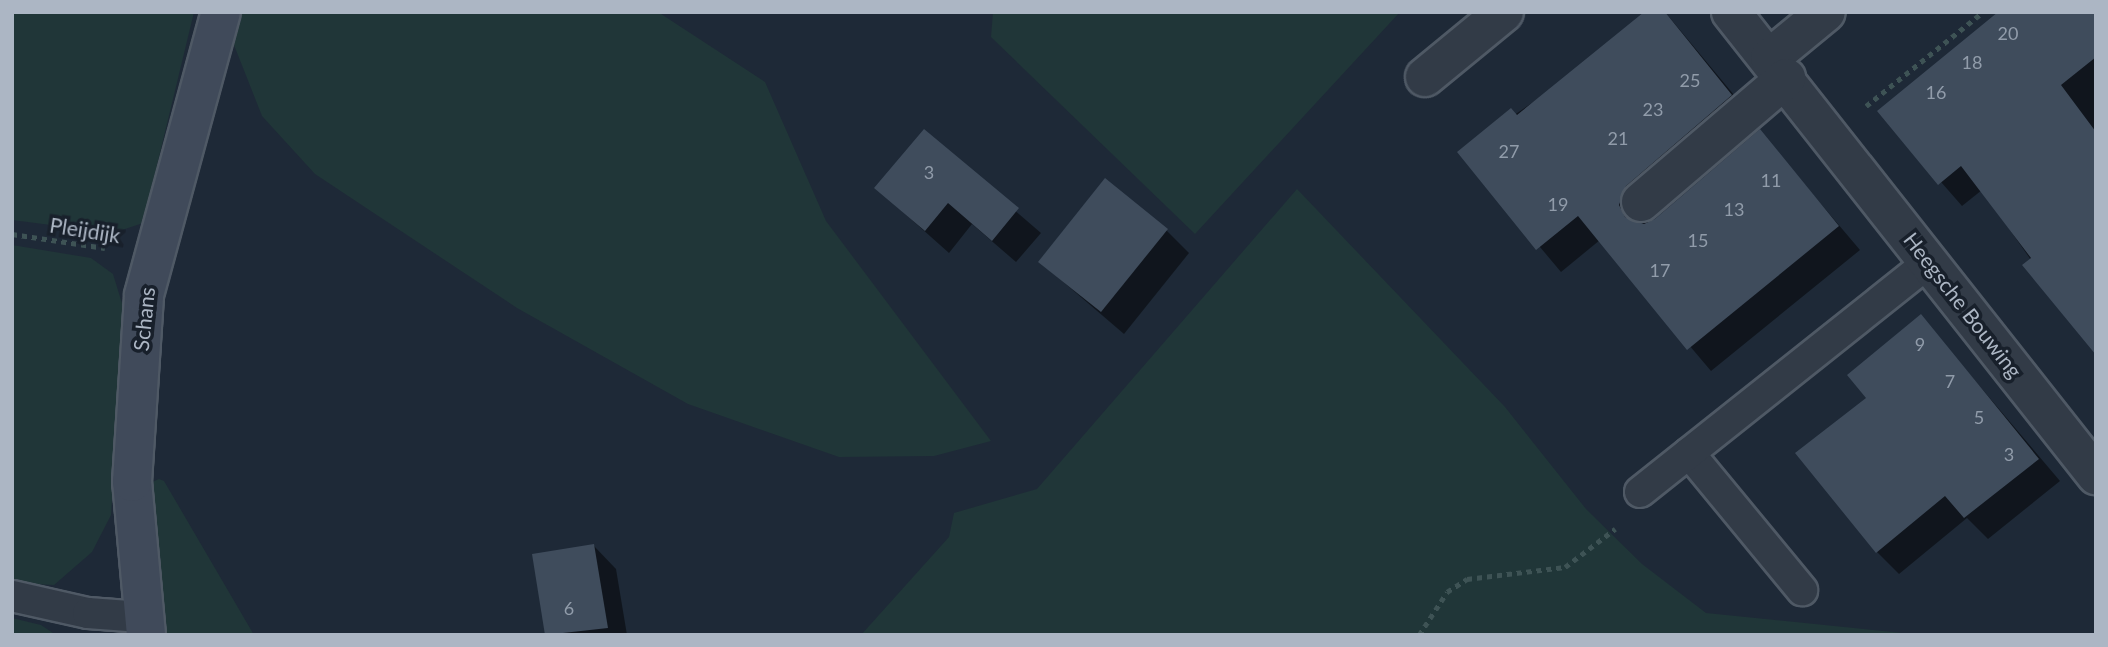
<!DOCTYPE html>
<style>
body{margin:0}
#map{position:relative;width:2108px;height:647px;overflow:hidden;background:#1e2937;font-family:Lato,sans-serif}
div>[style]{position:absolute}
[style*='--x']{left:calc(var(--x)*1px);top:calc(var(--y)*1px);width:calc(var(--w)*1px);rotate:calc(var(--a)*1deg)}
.green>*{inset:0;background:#203638}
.shadow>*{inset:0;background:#0007}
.building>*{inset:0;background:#3f4c5c}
.path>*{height:4.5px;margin-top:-2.25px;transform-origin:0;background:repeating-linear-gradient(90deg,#3e5355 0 5px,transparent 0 10px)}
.roads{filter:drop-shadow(2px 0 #4f5965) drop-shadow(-2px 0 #4f5965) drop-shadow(0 2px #4f5965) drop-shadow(0 -2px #4f5965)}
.lane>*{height:30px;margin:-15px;padding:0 15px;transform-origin:15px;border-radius:15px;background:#323b47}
.street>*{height:38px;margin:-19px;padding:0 19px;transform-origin:19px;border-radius:19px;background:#323b47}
.secondary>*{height:38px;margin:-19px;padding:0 19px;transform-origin:19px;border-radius:19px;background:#404a5a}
span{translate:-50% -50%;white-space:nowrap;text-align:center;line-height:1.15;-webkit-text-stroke:7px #18202b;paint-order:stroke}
.number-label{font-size:18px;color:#919caa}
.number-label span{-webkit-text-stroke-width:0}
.street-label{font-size:21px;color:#acb6c4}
.frame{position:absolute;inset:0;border:14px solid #acb6c4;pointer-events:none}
</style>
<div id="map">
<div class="green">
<div style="clip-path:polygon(12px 12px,194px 12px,143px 223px,113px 233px,12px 220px)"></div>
<div style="clip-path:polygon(237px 12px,658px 12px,765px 82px,826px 221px,991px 441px,934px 456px,839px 457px,688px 404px,517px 308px,315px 174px,262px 116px,232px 40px)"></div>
<div style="clip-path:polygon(993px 12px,1400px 12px,1195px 234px,991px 37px)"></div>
<div style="clip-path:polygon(1297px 189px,1505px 407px,1586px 509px,1642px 564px,1706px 613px,1922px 635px,861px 635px,949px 537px,954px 513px,1037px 489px)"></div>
<div style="clip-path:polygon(12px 245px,91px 258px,113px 274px,124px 310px,111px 515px,92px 552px,54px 585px,12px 583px)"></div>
<div style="clip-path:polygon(159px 479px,164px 481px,254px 635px,163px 635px,150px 483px)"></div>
<div style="clip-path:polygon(12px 618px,41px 625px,56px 635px,12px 635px)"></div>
</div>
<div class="shadow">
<div style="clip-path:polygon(1665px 12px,1754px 119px,1643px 223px,1656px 220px,1760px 132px,1860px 250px,1711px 371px,1600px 240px,1561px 272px,1460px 152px)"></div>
<div style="clip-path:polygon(2096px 12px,2096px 353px,1982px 190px,1962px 206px,1879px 111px)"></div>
<div style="clip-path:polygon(924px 132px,1041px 233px,1016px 262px,972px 224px,949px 253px,876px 188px)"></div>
<div style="clip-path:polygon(1166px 230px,1189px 253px,1124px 334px,1040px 262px)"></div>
<div style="clip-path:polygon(1921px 317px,2060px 481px,1988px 539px,1967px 518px,1899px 574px,1877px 552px,1869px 398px)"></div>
<div style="clip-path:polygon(593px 545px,616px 569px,627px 635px,546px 635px)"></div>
</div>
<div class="building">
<div style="clip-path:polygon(1644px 12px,1665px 12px,1732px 95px,1626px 186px,1619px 205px,1625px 217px,1644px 224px,1655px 219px,1760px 129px,1839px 226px,1687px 350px,1578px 216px,1536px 250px,1457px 152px,1511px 108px,1517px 115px)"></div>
<div style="clip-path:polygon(1998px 12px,2096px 12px,2096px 57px,2061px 85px,2096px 132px,2096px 355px,2022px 265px,2031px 258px,1961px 166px,1938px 185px,1877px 111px)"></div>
<div style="clip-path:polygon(924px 129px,1019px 208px,992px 241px,948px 203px,925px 231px,874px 188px)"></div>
<div style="clip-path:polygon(1105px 178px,1168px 229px,1101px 312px,1038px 262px)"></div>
<div style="clip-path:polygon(1921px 314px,2039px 459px,1964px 518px,1945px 496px,1876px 553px,1795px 453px,1866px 398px,1847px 375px)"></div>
<div style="clip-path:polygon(594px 544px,608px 628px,545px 635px,532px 554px)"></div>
</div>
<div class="path">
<div style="--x:1866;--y:106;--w:150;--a:-38.8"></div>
<div style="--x:12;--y:234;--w:94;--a:8.6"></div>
<div style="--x:1419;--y:635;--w:51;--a:-56.9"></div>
<div style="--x:1447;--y:592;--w:24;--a:-33"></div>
<div style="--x:1467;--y:579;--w:99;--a:-7"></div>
<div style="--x:1565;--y:567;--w:63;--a:-37.2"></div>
</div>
<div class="roads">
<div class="lane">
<div style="--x:1689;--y:453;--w:178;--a:50.5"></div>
<div style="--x:1640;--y:492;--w:369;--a:-38.5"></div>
<div style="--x:12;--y:596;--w:78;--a:12.6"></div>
<div style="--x:88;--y:613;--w:54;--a:4.2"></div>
</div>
<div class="street">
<div style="--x:1731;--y:12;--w:590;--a:51.75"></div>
<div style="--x:1770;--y:58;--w:72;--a:-39.4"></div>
<div style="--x:1425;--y:77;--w:102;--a:-39.4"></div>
<div style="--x:1641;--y:202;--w:191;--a:-40.5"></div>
</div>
<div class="secondary">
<div style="--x:146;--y:635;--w:154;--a:-95.2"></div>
<div style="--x:132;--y:482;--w:187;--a:-86.3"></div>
<div style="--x:144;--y:295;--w:293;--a:-74.8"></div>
</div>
</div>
<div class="number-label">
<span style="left:2008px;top:33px">20</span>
<span style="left:1972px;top:62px">18</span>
<span style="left:1690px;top:80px">25</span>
<span style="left:1936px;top:92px">16</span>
<span style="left:1653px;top:109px">23</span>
<span style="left:1618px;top:138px">21</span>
<span style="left:1509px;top:151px">27</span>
<span style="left:929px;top:172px">3</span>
<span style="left:1771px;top:180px">11</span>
<span style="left:1558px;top:204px">19</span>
<span style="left:1734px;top:209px">13</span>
<span style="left:1698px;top:240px">15</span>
<span style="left:1660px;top:270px">17</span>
<span style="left:1920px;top:344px">9</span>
<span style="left:1950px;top:381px">7</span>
<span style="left:1979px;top:417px">5</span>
<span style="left:2009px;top:454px">3</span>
<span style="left:569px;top:608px">6</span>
</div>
<div class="street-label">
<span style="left:85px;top:230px;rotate:9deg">Pleijdijk</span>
<span style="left:1963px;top:305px;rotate:52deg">Heegsche Bouwing</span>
<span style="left:144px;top:319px;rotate:-84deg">Schans</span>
</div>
<div class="frame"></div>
</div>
